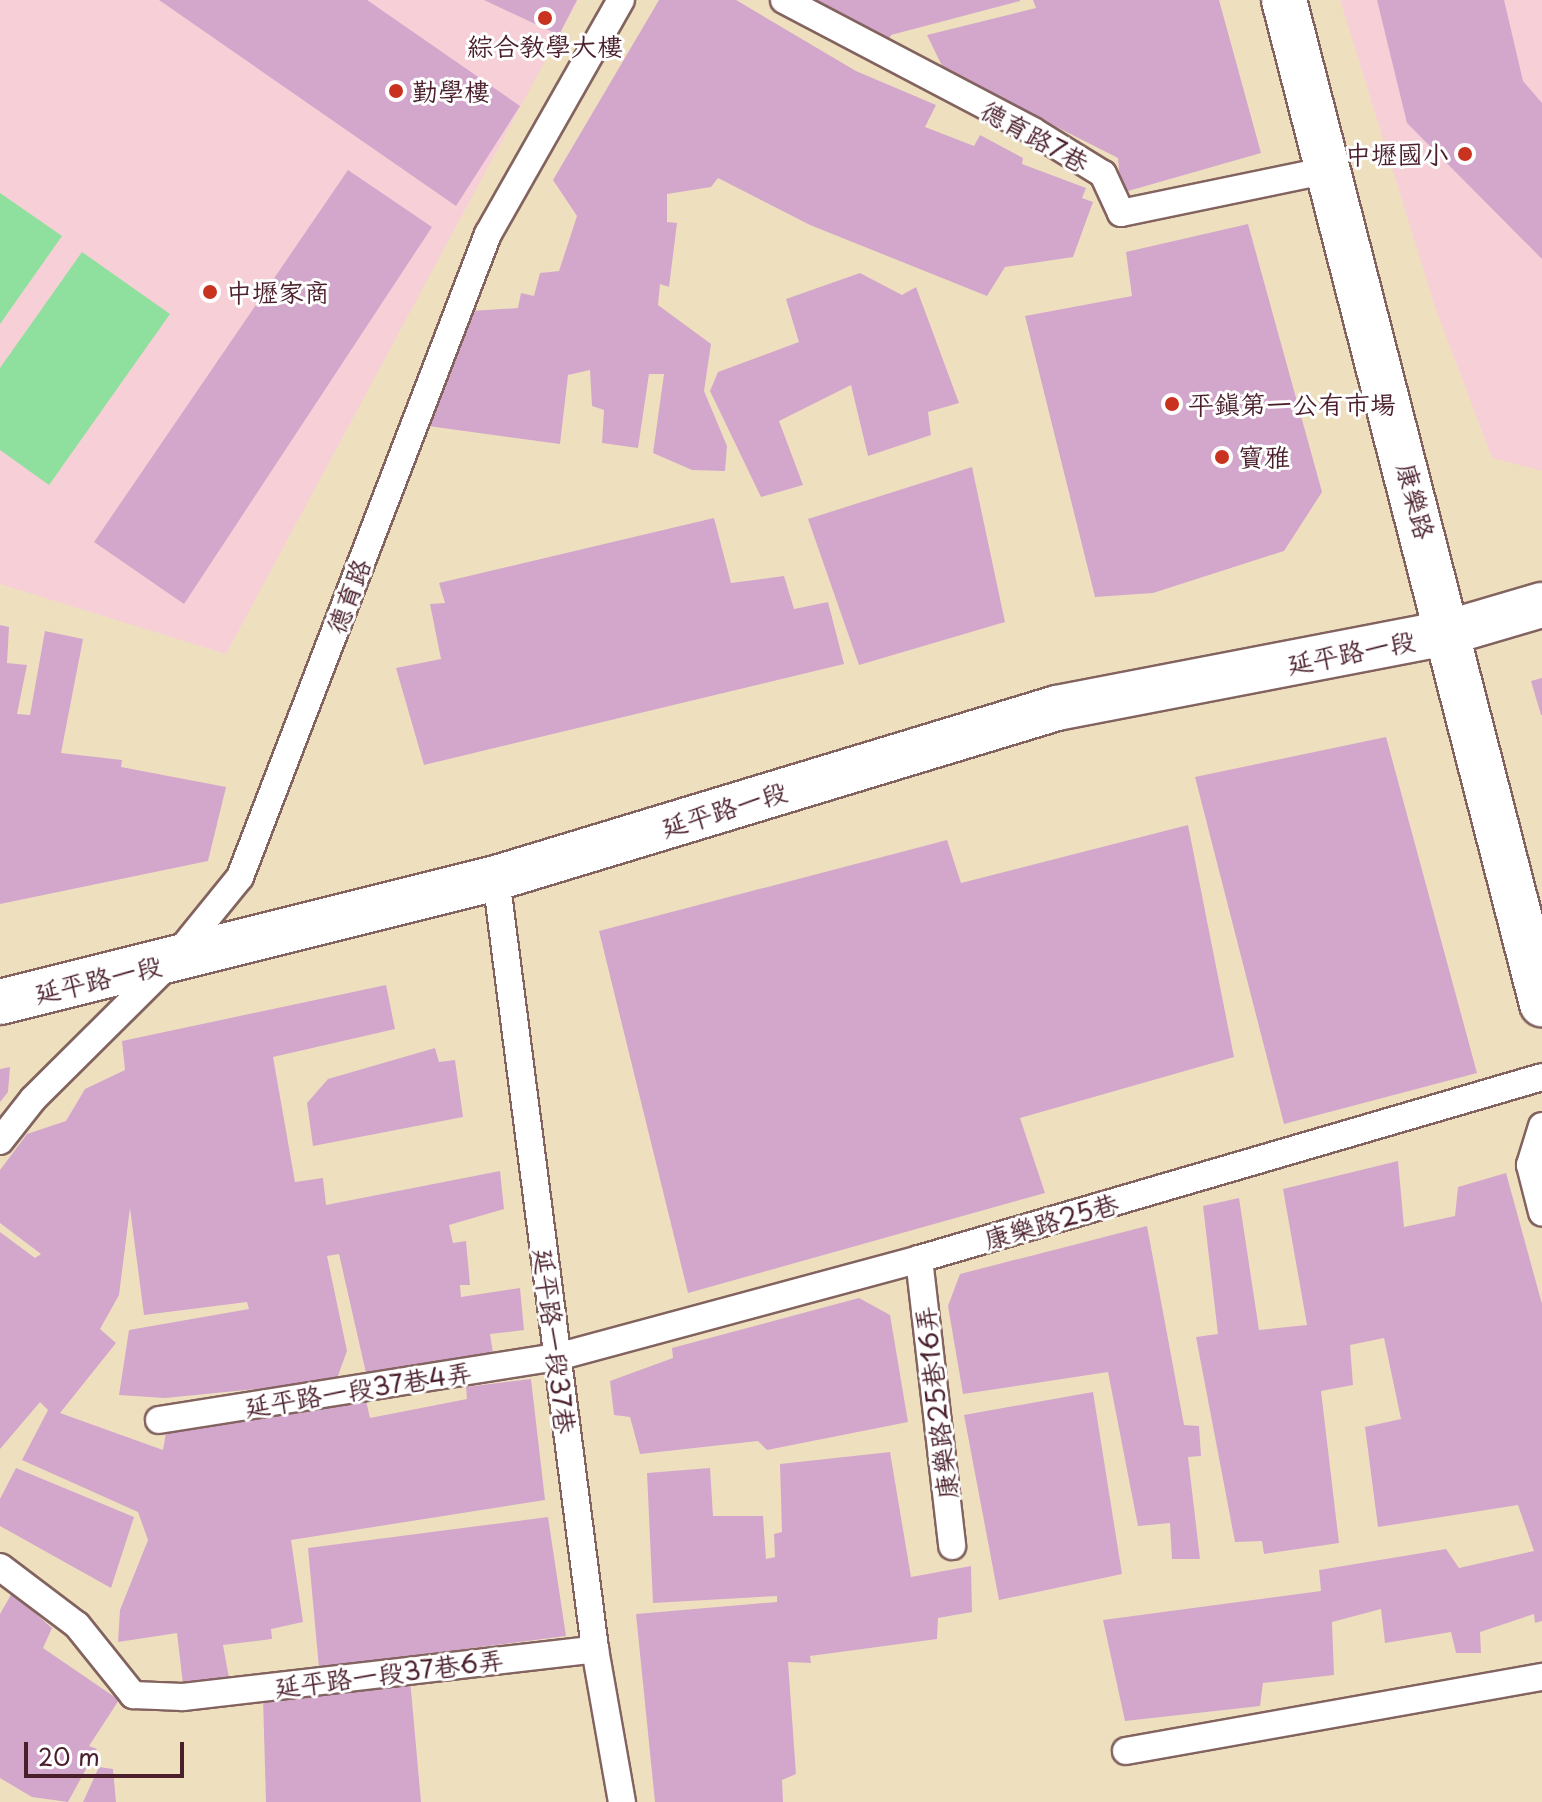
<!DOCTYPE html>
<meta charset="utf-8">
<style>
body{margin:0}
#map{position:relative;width:1542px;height:1802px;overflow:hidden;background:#eee0bf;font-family:"Playpen Sans","LXGW WenKai TC",sans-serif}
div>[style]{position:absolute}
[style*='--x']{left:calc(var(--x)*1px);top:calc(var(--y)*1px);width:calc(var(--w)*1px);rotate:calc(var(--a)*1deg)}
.built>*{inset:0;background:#f6cfd7}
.green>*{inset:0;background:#8fdf9e}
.building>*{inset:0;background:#d3a7cc}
.roads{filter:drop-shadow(2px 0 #83635f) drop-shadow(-2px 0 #83635f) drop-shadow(0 2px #83635f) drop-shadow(0 -2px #83635f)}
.service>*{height:26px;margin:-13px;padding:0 13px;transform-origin:13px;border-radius:13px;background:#fff}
.minor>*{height:44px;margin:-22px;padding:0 22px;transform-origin:22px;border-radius:22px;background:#fff}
.secondary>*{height:44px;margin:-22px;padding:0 22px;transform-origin:22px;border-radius:22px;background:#fff}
.dots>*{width:22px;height:22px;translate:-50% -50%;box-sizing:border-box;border:4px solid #fff;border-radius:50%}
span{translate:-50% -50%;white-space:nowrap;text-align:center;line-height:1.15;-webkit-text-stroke:6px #fff;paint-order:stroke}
.poi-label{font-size:26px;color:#4a1f2b}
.left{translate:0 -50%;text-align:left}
.right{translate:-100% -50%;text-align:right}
.street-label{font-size:26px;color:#4a1f2b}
.scale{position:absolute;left:24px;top:1742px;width:160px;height:36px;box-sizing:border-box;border:4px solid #4a1f2b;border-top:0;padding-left:10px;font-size:24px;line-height:28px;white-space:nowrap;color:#4a1f2b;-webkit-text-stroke:6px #fff;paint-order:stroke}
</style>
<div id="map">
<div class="built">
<div style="clip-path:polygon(0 0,578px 0,226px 654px,0 584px)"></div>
<div style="clip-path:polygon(1340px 0,1542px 0,1542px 471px,1492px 458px,1435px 307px)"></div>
</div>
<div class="green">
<div style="clip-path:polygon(0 193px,62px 236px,0 324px)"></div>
<div style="clip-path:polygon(82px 252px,170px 314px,49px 485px,0 450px,0 368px)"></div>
</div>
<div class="building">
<div style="clip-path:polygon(159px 0,367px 0,520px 106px,456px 206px)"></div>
<div style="clip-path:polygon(484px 0,577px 0,559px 35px)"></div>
<div style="clip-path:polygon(659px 0,736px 0,856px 71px,936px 105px,925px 127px,974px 146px,980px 135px,1023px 158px,1022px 164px,1086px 188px,1082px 198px,1093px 202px,1073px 257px,1005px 267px,987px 296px,810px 225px,718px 178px,711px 187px,667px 194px,667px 222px,677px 223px,669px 287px,660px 284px,658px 305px,711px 344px,704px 391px,727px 446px,725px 471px,692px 470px,653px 453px,664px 374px,649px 374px,638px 448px,602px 443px,604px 410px,592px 406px,590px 370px,568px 375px,560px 444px,428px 426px,471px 311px,518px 308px,521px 293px,534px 296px,540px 273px,559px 271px,577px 216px,553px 180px)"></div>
<div style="clip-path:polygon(802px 0,1020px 0,1020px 1px,891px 35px,885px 48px)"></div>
<div style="clip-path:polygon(1033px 0,1219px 0,1261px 153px,1121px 193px,1118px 158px,944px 70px,927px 35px,1036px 8px)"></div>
<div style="clip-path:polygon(1377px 0,1504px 0,1523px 81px,1542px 103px,1542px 259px,1407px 123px)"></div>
<div style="clip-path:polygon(348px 170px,432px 227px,184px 604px,94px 542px)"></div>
<div style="clip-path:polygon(1248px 224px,1322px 492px,1284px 551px,1153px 593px,1095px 597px,1025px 316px,1132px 296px,1126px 252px)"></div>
<div style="clip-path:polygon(860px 273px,902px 295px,916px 287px,959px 403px,928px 412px,931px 435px,868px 456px,851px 385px,779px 421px,803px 485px,761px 497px,710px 391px,718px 372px,799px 342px,786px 299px)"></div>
<div style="clip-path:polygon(972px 467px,1005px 622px,859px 665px,808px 519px)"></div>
<div style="clip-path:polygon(714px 518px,731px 583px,784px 576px,794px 609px,828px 602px,844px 664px,424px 765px,396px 668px,441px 659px,430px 604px,445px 603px,439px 583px)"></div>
<div style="clip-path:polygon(0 625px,9px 627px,7px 663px,27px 665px,17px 714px,30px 715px,45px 631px,83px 639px,61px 753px,122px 760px,121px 767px,226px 787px,208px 861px,0 904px)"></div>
<div style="clip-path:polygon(1542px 678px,1542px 715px,1541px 715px,1531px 681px)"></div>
<div style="clip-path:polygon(1386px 737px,1477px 1073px,1284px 1124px,1195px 777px)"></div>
<div style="clip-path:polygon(1188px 825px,1234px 1057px,1020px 1118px,1045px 1193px,688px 1293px,599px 931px,947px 840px,961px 883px)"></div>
<div style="clip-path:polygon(386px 985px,395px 1029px,273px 1057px,295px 1182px,323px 1178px,326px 1205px,500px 1171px,504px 1209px,449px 1225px,453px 1243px,466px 1241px,470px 1285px,460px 1285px,461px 1297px,520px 1288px,524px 1330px,490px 1334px,493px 1353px,366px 1373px,339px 1254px,327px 1256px,347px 1351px,336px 1381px,165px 1398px,119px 1395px,129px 1330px,249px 1309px,247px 1302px,144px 1315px,130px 1208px,119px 1295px,100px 1329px,116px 1343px,60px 1413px,163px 1450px,167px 1427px,365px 1396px,370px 1418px,467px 1399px,466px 1387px,531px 1379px,545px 1500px,291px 1540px,303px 1622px,271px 1629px,272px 1639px,223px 1645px,229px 1678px,183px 1684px,177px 1633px,118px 1642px,120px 1610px,148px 1540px,138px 1512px,22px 1460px,48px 1410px,40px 1402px,0 1449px,0 1232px,35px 1258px,41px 1254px,0 1223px,0 1170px,27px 1134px,66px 1121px,85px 1089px,125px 1070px,122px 1041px)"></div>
<div style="clip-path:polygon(435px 1048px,439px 1062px,455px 1060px,463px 1117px,313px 1146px,307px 1103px,328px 1079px)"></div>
<div style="clip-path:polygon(10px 1067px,8px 1092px,0 1102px,0 1069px)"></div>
<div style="clip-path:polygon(1398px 1161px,1404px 1227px,1455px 1216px,1458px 1187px,1506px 1173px,1542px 1304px,1542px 1621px,1535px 1623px,1534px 1614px,1480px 1632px,1481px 1653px,1456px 1653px,1451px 1632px,1385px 1643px,1381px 1609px,1332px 1622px,1334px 1675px,1263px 1683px,1260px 1706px,1125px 1721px,1103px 1620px,1321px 1591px,1319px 1570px,1446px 1549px,1459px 1568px,1534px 1551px,1518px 1505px,1378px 1527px,1365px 1427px,1401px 1419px,1384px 1338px,1350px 1345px,1353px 1385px,1321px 1391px,1339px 1543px,1264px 1554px,1262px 1541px,1235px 1542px,1196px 1337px,1218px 1334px,1203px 1206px,1239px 1198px,1259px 1330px,1307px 1325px,1283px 1189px)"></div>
<div style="clip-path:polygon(1147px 1226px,1184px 1425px,1199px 1426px,1201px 1456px,1188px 1457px,1200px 1559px,1172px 1559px,1170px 1523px,1138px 1526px,1108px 1372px,963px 1394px,948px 1306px,960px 1274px)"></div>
<div style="clip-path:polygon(859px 1298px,890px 1315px,908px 1422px,767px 1450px,758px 1441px,640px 1454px,630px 1417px,614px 1415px,610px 1381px,673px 1358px,672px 1348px)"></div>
<div style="clip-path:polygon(1093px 1392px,1122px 1574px,999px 1600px,964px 1415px)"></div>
<div style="clip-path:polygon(890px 1452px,911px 1577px,971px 1566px,972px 1612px,938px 1618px,937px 1639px,810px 1656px,811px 1663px,788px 1662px,796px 1774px,782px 1780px,783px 1802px,655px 1802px,636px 1614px,777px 1602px,777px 1596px,653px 1603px,647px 1473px,710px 1468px,713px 1516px,763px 1516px,766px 1559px,775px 1557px,774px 1534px,782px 1532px,780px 1464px)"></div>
<div style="clip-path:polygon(16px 1468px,134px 1517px,111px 1588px,0 1526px,0 1499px)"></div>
<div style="clip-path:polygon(548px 1517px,566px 1636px,319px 1668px,308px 1548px)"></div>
<div style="clip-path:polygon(12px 1593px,52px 1628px,43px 1648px,119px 1700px,89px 1746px,97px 1749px,68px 1802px,32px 1797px,0 1778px,0 1614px)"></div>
<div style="clip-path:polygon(410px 1679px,421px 1802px,266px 1802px,263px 1698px)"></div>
<div style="clip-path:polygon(99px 1767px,113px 1769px,116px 1802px,83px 1802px)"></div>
</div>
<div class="roads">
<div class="service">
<div style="--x:784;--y:0;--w:281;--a:27.7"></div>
<div style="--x:1033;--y:131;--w:82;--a:31.6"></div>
<div style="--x:1103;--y:174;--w:43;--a:65.2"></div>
<div style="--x:1121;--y:213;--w:212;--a:-11.7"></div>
<div style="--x:496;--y:878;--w:777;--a:82.68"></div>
<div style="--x:595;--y:1649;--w:155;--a:80"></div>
<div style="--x:1542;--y:1126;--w:41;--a:107.1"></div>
<div style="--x:1530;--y:1165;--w:49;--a:75.7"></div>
<div style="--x:0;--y:1141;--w:53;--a:-51.8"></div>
<div style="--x:33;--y:1099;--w:194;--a:-44.8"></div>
<div style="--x:171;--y:962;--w:109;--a:-50.9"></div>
<div style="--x:240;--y:877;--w:689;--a:-68.91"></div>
<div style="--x:488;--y:234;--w:269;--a:-60.4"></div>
<div style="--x:919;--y:1259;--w:289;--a:83.4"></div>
<div style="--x:159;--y:1420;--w:403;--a:-9"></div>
<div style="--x:557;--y:1357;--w:375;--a:-15.1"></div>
<div style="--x:919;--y:1259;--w:649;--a:-16.28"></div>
<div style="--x:0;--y:1567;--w:96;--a:37"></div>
<div style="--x:77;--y:1625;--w:90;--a:51.3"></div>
<div style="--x:133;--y:1695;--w:50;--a:2.3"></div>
<div style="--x:183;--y:1697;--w:415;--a:-6.6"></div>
<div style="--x:1126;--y:1751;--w:423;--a:-10.1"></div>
</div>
<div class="minor">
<div style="--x:1284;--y:0;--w:1037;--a:75.59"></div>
</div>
<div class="secondary">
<div style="--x:0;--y:1002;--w:511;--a:-14.04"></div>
<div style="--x:496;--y:878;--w:586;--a:-16.86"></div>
<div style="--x:1057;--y:708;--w:400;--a:-10.9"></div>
<div style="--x:1450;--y:632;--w:96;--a:-16.4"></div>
</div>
</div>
<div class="dots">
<div style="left:545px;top:18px;background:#c8321e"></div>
<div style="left:396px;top:91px;background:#c8321e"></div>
<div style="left:1465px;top:154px;background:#c8321e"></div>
<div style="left:210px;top:292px;background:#c8321e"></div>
<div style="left:1172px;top:404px;background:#c8321e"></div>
<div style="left:1222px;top:457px;background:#c8321e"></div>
</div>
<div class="poi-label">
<span style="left:545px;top:46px">綜合教學大樓</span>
<span class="left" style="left:412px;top:91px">勤學樓</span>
<span class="right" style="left:1449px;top:154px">中壢國小</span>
<span class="left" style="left:226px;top:292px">中壢家商</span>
<span class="left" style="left:1188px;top:404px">平鎮第一公有市場</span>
<span class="left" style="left:1238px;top:457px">寶雅</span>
</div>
<div class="street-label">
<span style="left:1035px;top:136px;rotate:29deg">德育路7巷</span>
<span style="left:1416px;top:501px;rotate:75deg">康樂路</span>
<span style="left:348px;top:596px;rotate:-69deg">德育路</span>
<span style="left:1351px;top:652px;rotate:-11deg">延平路一段</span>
<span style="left:724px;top:809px;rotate:-17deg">延平路一段</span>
<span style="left:98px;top:979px;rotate:-13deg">延平路一段</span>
<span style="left:1051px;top:1221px;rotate:-16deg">康樂路25巷</span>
<span style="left:555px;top:1341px;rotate:83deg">延平路一段37巷</span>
<span style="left:358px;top:1389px;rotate:-9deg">延平路一段37巷4弄</span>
<span style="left:936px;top:1403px;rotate:-97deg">康樂路25巷16弄</span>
<span style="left:389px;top:1673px;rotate:-7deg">延平路一段37巷6弄</span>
</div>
<div class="scale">20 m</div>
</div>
